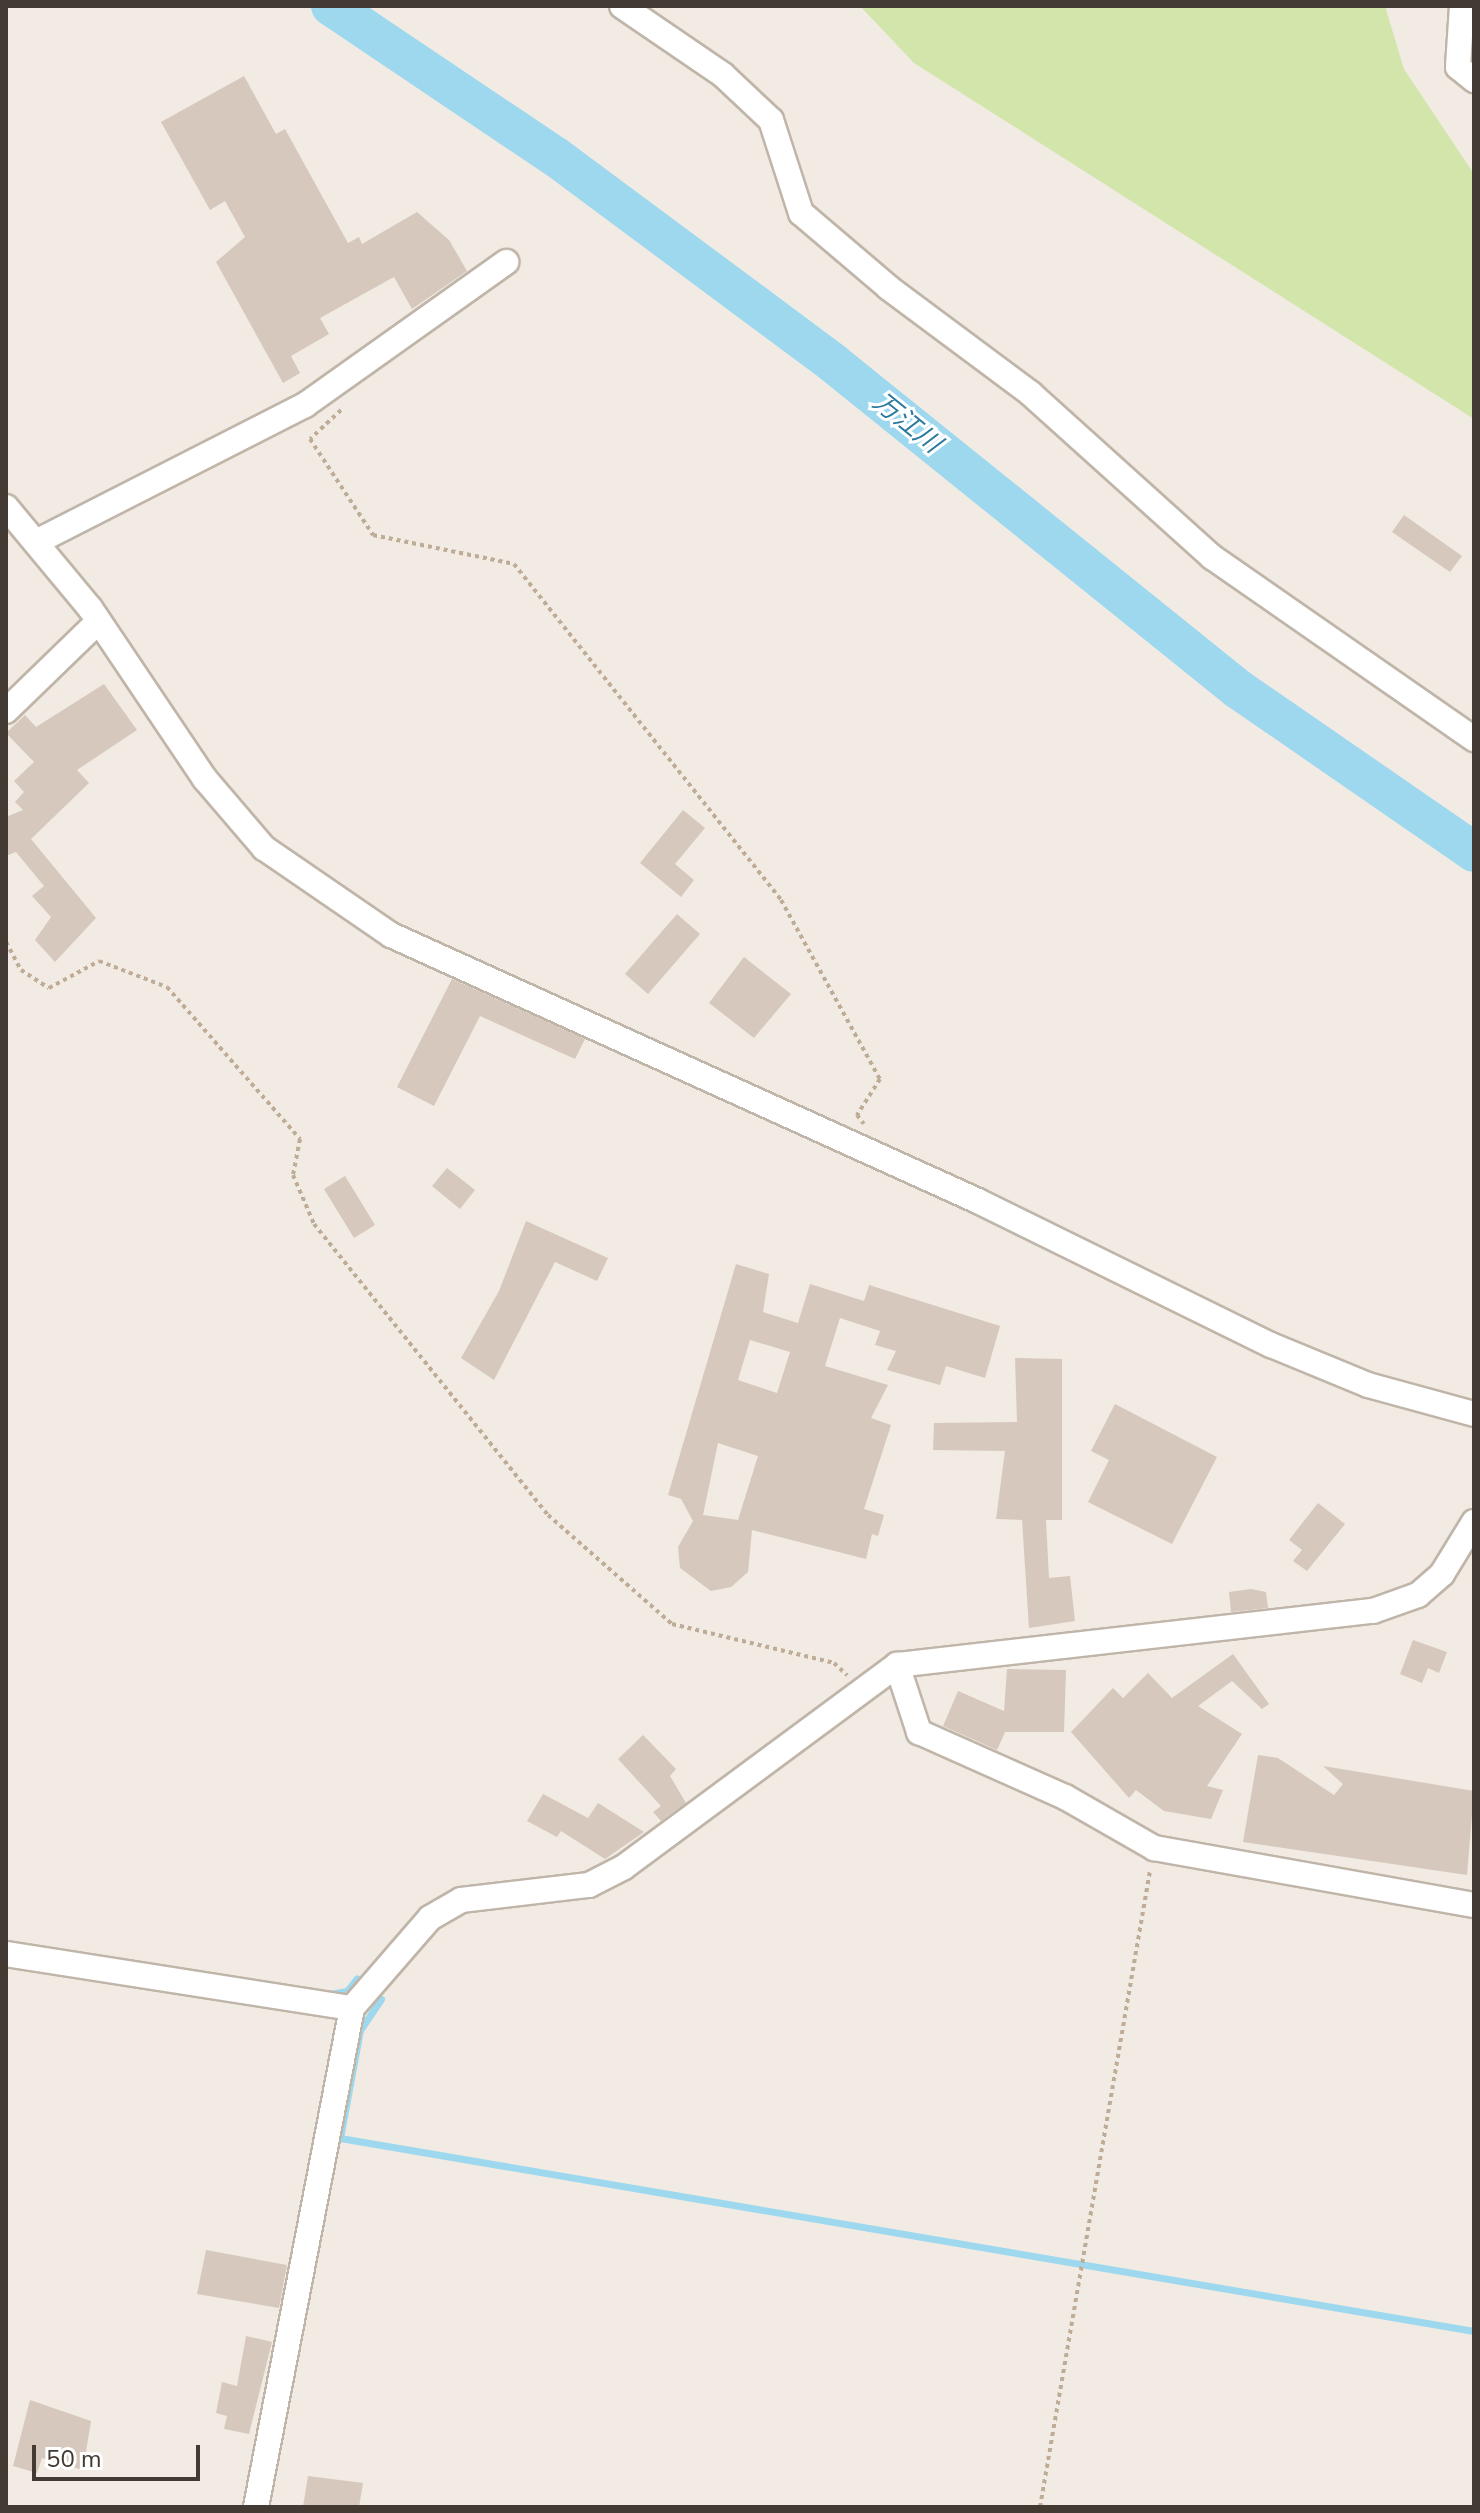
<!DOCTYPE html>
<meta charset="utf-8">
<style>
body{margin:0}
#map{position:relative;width:1480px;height:2513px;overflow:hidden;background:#f1ebe3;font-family:"Nunito Sans","Noto Sans JP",sans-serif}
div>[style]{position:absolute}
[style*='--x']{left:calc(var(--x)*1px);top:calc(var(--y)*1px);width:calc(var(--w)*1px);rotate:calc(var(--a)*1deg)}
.green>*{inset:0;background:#d2e6ab}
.stream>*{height:7px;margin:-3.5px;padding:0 3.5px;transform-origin:3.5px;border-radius:3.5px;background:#9ed8ef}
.river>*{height:40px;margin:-20px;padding:0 20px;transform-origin:20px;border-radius:20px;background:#9ed8ef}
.building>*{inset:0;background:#d6c8bc}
.path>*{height:4px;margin-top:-2px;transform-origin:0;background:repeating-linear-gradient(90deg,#beac97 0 4px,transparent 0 8px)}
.roads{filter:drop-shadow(2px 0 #c0b5a9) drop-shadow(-2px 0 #c0b5a9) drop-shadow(0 2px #c0b5a9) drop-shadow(0 -2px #c0b5a9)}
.minor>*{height:24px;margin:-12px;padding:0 12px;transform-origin:12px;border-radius:12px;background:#fff}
span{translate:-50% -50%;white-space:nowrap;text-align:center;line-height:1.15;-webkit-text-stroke:6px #fff;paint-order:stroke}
.water-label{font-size:26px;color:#2b7a9d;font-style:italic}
.frame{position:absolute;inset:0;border:8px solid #433b33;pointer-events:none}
.scale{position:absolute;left:32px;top:2445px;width:168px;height:36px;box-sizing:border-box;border:4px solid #433b33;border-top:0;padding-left:10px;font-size:24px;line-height:28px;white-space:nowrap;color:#433b33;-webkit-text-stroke:6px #fff;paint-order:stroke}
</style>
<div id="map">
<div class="green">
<div style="clip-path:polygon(860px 6px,1385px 6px,1404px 69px,1474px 174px,1474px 419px,914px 63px)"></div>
</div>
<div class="stream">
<div style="--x:330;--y:1994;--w:17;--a:-10"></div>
<div style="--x:347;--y:1991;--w:16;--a:-52"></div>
<div style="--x:381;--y:1999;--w:37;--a:124"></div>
<div style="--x:360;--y:2030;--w:110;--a:100.5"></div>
<div style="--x:340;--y:2138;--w:1150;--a:9.66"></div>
</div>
<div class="river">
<div style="--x:331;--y:6;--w:271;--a:33.9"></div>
<div style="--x:556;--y:157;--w:345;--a:36.6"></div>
<div style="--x:833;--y:363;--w:520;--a:38.83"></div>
<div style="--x:1238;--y:689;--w:287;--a:34.6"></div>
</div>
<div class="building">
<div style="clip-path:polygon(244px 76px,276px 134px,285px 129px,348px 243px,359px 237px,362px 244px,417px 212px,449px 240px,467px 271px,412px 309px,394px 277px,320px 318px,329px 334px,291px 356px,300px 373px,283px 383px,216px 262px,245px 237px,225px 201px,210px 210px,161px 122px)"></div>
<div style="clip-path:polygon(1404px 515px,1462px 556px,1450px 572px,1392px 532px)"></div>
<div style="clip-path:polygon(104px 684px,137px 730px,77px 770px,89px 783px,31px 839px,96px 918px,55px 962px,35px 940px,51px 917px,32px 896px,44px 886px,16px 852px,6px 856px,6px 817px,23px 810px,15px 802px,24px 792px,14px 781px,34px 762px,6px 733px,25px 715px,36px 727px)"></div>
<div style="clip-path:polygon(683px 810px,705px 828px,675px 864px,694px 880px,681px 897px,640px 863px)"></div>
<div style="clip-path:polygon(677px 914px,700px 934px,648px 994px,625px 974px)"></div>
<div style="clip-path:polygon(744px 957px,791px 994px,754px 1038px,709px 1003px)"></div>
<div style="clip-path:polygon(452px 979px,585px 1039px,575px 1059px,480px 1016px,434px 1106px,397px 1087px)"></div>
<div style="clip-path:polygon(447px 1168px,475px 1190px,460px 1209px,432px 1186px)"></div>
<div style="clip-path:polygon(345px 1176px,375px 1225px,354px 1238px,324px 1189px)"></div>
<div style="clip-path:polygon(526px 1221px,608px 1258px,597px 1281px,555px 1262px,494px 1380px,461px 1358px,499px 1291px)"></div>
<div style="clip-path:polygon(evenodd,736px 1264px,769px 1274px,763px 1312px,798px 1323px,810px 1284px,864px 1301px,869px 1285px,1000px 1326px,985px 1378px,946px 1366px,940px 1385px,887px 1370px,896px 1351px,875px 1345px,880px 1331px,840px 1318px,825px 1366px,888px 1385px,871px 1418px,891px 1425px,864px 1509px,884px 1515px,878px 1536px,872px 1534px,866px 1559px,752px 1530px,748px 1572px,731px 1587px,711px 1591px,680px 1568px,678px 1547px,693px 1521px,681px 1499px,668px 1495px,736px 1264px,750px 1340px,790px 1352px,777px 1393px,738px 1380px,750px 1340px,736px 1264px,718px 1443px,758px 1456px,738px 1520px,703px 1515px,718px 1443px)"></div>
<div style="clip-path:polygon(1015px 1358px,1062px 1359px,1062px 1520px,1046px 1520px,1049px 1578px,1070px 1576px,1075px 1621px,1029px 1628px,1022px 1520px,996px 1519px,1005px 1451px,933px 1450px,934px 1423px,1017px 1422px)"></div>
<div style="clip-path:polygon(1115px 1404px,1217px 1457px,1172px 1544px,1088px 1502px,1109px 1460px,1091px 1451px)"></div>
<div style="clip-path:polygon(1318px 1503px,1345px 1524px,1307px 1571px,1293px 1561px,1302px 1550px,1289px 1540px)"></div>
<div style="clip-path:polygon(1251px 1589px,1266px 1592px,1268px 1608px,1231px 1612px,1229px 1592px)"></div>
<div style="clip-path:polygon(1413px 1640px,1447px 1652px,1439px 1673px,1428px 1668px,1422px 1683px,1400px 1674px)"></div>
<div style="clip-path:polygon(1233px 1654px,1269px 1704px,1262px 1709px,1232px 1681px,1198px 1706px,1242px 1734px,1207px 1786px,1223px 1790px,1211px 1819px,1164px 1811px,1136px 1790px,1129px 1798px,1071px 1732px,1113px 1688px,1123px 1698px,1148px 1673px,1172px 1698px)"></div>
<div style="clip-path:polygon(1007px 1669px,1066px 1670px,1064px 1732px,1005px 1732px,997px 1750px,943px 1726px,958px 1691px,1004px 1711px)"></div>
<div style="clip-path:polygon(643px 1735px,676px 1769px,670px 1776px,686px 1803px,661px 1821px,653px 1812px,661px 1806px,618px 1759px)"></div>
<div style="clip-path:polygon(1258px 1755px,1278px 1758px,1334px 1795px,1343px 1784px,1323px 1766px,1474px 1791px,1467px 1875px,1243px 1842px)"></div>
<div style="clip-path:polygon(543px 1794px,588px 1818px,598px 1803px,644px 1832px,605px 1859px,561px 1831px,557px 1837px,527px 1821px)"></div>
<div style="clip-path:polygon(206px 2250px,287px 2265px,279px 2308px,197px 2294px)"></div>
<div style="clip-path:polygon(246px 2336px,272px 2342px,249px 2434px,224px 2429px,227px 2416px,216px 2413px,222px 2382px,237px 2386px)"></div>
<div style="clip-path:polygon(30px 2400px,91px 2421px,83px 2470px,42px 2458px,37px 2473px,13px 2466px)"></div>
<div style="clip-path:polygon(308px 2476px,363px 2483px,359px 2507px,303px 2507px)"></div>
</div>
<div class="path">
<div style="--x:341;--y:410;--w:42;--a:136.9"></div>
<div style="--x:310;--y:439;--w:115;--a:56.7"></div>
<div style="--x:373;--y:535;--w:144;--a:11.6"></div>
<div style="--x:514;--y:564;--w:429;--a:51.5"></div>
<div style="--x:781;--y:900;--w:205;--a:61.1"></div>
<div style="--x:880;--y:1079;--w:43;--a:122.6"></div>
<div style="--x:857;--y:1115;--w:11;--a:52"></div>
<div style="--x:6;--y:942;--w:32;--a:62"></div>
<div style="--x:21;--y:970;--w:33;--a:33"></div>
<div style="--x:49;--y:988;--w:57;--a:-28.4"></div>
<div style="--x:99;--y:961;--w:73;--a:20.9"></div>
<div style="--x:167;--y:987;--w:202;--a:48.8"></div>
<div style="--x:300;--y:1139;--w:37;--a:101"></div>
<div style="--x:293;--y:1175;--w:53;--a:66.8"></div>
<div style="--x:314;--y:1224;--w:373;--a:51.2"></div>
<div style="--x:548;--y:1515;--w:165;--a:41.3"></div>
<div style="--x:672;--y:1624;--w:167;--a:13.5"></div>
<div style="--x:834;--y:1663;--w:18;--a:43"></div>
<div style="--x:1040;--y:2507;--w:645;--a:-80.19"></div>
</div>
<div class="roads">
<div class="minor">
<div style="--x:622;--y:6;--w:122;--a:34.3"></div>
<div style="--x:723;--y:75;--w:66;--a:43.2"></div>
<div style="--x:771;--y:120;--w:98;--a:72.1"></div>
<div style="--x:801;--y:213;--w:116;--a:40.4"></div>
<div style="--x:889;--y:288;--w:177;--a:36.7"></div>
<div style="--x:1031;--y:394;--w:244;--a:42"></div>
<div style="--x:1212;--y:557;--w:319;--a:34.8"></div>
<div style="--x:1462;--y:6;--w:61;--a:93.8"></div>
<div style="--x:1458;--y:67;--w:21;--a:39"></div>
<div style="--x:6;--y:507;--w:131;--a:50.3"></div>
<div style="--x:90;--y:608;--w:206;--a:56.1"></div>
<div style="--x:205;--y:779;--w:91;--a:49.5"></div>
<div style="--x:264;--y:848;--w:154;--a:34.4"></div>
<div style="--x:391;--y:935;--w:644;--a:24.38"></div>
<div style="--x:978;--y:1201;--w:326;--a:26.2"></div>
<div style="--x:1271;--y:1345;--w:105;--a:22.4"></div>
<div style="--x:1368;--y:1385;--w:110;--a:15.3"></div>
<div style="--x:36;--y:542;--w:302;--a:-27"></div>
<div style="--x:305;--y:405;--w:247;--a:-35.4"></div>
<div style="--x:6;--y:711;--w:129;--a:-44.1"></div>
<div style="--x:897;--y:1665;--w:71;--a:71.8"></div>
<div style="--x:919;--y:1732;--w:160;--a:24"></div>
<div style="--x:1065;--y:1797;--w:103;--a:29.8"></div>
<div style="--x:1154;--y:1848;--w:325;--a:10.1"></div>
<div style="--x:6;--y:1954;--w:350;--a:8.9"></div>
<div style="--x:256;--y:2507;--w:508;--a:-79.11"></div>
<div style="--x:352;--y:2008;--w:119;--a:-49.1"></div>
<div style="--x:430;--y:1918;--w:36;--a:-30"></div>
<div style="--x:461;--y:1900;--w:129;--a:-6.7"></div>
<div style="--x:589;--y:1885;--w:39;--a:-27"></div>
<div style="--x:624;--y:1867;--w:340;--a:-36.5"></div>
<div style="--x:897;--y:1665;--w:479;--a:-6.5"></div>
<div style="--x:1373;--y:1611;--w:48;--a:-19.6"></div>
<div style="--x:1418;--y:1595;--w:32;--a:-41"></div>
<div style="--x:1442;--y:1574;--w:61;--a:-58.4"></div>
</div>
</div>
<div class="water-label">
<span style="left:907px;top:423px;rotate:39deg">万江川</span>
</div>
<div class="frame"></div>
<div class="scale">50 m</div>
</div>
